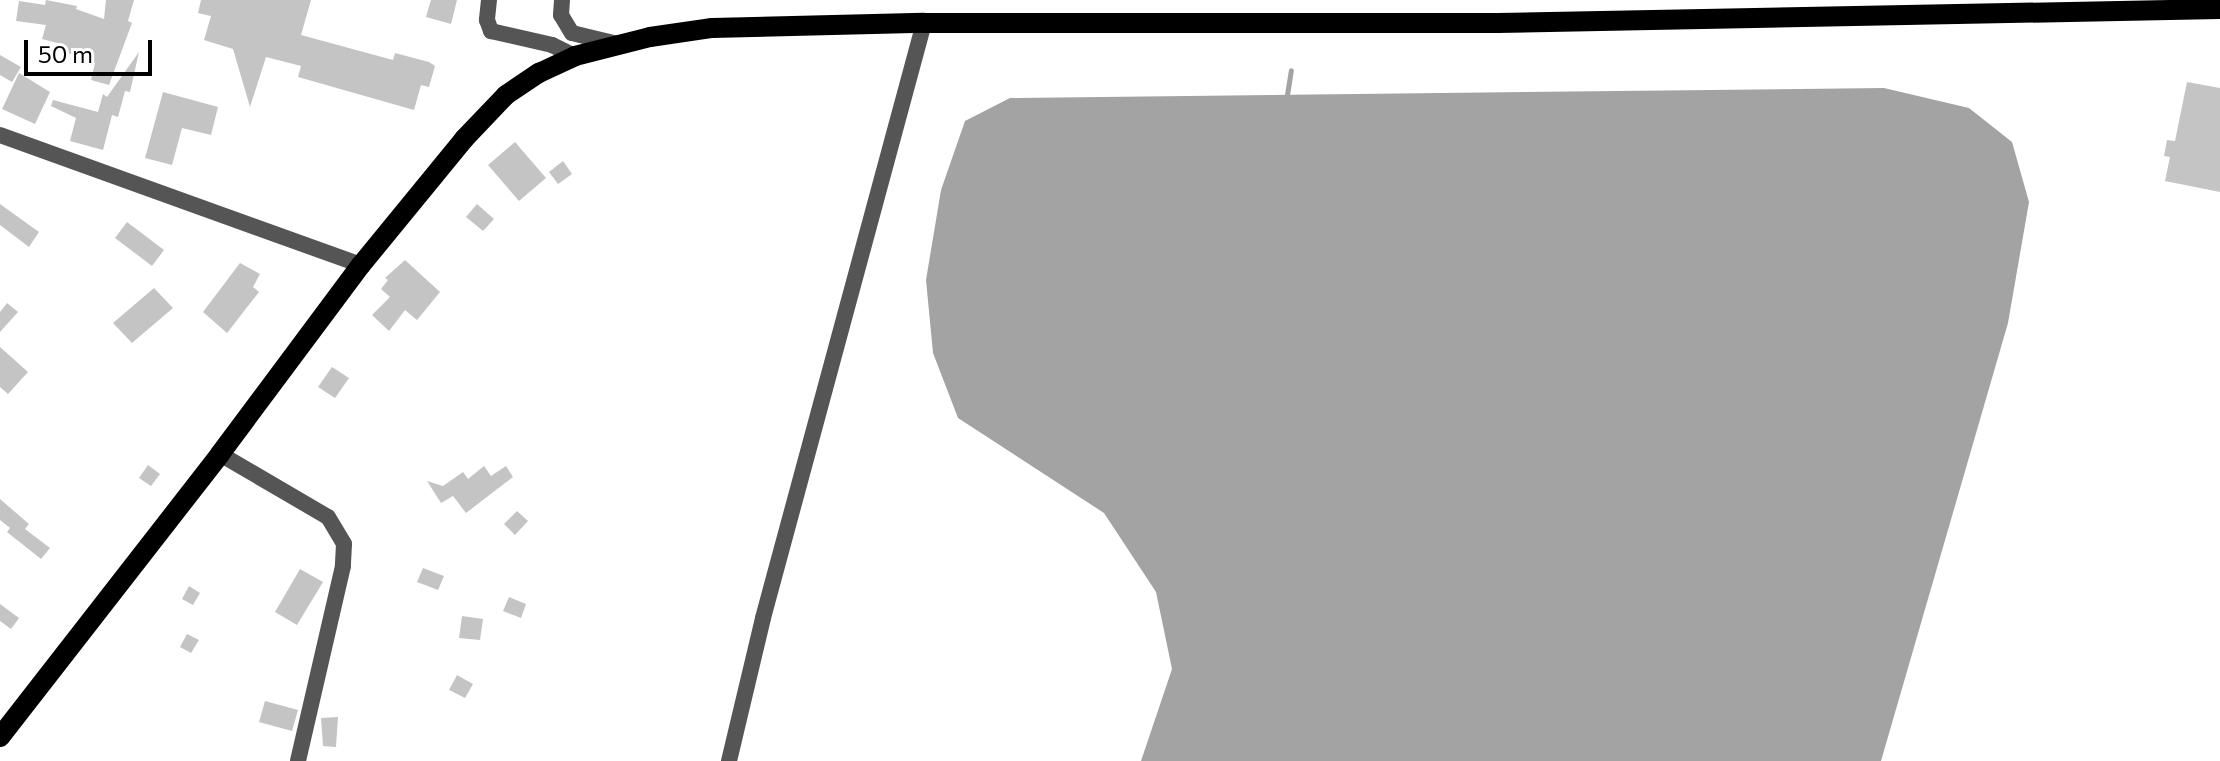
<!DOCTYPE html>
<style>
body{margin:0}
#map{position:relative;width:2220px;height:761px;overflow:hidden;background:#fff;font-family:Commissioner,sans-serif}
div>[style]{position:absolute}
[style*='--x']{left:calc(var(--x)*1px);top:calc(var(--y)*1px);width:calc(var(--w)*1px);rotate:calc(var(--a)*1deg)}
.water>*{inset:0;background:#a3a3a3}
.stream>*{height:5px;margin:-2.5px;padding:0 2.5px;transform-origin:2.5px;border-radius:2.5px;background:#a3a3a3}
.building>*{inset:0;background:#c4c4c4}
.minor>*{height:16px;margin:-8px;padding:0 8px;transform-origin:8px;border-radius:8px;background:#555}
.major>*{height:20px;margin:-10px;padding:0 10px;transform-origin:10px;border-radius:10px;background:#000}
span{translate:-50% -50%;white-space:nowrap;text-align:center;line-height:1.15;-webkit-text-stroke:7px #fff;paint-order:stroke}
.scale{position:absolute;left:24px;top:40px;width:128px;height:36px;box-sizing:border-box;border:4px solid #000;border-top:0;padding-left:10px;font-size:24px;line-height:28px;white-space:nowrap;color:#000;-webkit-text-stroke:6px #fff;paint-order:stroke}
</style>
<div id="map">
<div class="water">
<div style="clip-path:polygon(1884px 88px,1969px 108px,2012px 142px,2029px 202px,2008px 323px,1881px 761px,1141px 761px,1172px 669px,1156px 592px,1104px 513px,958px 418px,933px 353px,926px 280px,941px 190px,965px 121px,1010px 98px)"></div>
</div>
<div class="stream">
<div style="--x:1286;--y:101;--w:31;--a:-81"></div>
</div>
<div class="building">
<div style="clip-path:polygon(46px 0,77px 6px,76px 9px,104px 19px,106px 0,134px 0,128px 21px,132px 23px,109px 85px,91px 80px,95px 63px,62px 51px,65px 45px,42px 39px,46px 25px,16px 21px,19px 1px,45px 5px)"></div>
<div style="clip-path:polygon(201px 0,311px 0,301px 35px,393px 60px,395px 53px,429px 62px,435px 66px,429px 87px,421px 85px,414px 110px,298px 77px,301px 66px,266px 57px,250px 107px,233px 49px,204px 40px,211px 16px,198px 13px)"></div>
<div style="clip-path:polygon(431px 0,457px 0,451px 24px,426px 17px)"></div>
<div style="clip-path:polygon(139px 52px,130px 92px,125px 91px,118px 117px,112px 115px,103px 150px,70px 141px,76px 118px,51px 106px,53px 100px,98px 112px,103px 94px,107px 97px)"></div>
<div style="clip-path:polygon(0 55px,21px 67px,12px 82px,0 75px)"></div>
<div style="clip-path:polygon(19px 73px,50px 92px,35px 124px,2px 109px)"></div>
<div style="clip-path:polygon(2187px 82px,2220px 88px,2220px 192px,2165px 181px,2170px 157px,2164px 156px,2167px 140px,2175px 141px)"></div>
<div style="clip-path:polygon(163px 92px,218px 107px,211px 135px,182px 128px,172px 165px,145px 158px)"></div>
<div style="clip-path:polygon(515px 142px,546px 178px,519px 201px,488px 165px)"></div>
<div style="clip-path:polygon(563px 161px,572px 174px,558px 184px,549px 172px)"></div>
<div style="clip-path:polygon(0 204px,39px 232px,29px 247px,0 225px)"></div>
<div style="clip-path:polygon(477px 204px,494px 219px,483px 231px,466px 217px)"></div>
<div style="clip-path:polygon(127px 222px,164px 250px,152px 266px,115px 238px)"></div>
<div style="clip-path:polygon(405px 260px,440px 292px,417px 320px,405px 310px,389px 331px,372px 315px,390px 297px,381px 289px,388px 280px,385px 278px)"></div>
<div style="clip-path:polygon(240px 263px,260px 274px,253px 287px,259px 292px,227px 333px,203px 312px)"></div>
<div style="clip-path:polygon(154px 288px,173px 308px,132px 343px,113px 323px)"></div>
<div style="clip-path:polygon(7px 303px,18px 312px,0 332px,0 312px)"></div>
<div style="clip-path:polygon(0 347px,28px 372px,8px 394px,0 387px)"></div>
<div style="clip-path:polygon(332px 367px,349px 378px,335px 398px,318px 387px)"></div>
<div style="clip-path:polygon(148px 465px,160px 474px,151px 486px,139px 478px)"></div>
<div style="clip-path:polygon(484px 466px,491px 476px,506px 466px,513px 477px,466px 513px,453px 496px,441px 503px,427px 481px,443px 486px,463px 472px,468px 479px)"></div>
<div style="clip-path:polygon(0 499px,29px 524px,25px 529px,50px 548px,41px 559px,7px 532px,10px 528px,0 520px)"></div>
<div style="clip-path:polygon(517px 511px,528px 521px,515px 535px,504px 524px)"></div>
<div style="clip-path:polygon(423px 568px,444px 576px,438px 590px,417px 582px)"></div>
<div style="clip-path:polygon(300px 569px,323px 582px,297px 625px,275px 612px)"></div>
<div style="clip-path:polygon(189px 586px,200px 593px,193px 605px,182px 599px)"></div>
<div style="clip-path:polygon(509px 597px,526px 604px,521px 618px,503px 611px)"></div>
<div style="clip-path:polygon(0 604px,19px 618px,11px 629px,0 621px)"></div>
<div style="clip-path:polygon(462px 616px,483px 619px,480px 640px,459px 638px)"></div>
<div style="clip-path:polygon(187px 634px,199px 640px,191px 653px,180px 647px)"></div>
<div style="clip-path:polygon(457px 675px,473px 684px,465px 698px,449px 690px)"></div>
<div style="clip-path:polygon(265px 701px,298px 710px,292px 731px,259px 722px)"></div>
<div style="clip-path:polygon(338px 717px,336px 747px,323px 746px,321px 718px)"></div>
</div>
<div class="minor">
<div style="--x:489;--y:0;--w:20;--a:96"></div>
<div style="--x:487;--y:20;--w:12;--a:70"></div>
<div style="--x:491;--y:31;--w:63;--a:12.9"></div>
<div style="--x:552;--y:45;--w:25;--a:26"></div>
<div style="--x:562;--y:0;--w:15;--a:94"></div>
<div style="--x:561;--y:15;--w:21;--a:59"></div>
<div style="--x:572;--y:33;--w:46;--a:13.7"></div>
<div style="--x:0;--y:135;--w:384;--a:19.8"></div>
<div style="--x:220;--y:454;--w:125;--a:30.3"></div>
<div style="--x:328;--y:517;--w:31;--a:59"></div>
<div style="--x:344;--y:544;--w:22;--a:93"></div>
<div style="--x:343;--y:566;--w:200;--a:103"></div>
<div style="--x:729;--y:761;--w:147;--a:-76.6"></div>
<div style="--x:763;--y:618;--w:616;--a:-74.86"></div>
</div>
<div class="major">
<div style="--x:0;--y:737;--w:358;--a:-52.1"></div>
<div style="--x:220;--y:454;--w:236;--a:-53.3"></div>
<div style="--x:361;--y:265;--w:163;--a:-50.7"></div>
<div style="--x:464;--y:139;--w:61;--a:-46.3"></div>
<div style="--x:506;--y:95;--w:40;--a:-34"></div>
<div style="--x:539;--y:73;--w:40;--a:-25"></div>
<div style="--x:575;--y:56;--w:77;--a:-14.2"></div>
<div style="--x:650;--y:37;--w:63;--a:-8.3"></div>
<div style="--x:712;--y:28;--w:212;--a:-1.4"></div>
<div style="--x:924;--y:23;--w:574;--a:0"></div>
<div style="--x:1498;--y:23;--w:722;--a:-1.11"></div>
</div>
<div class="scale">50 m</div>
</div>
